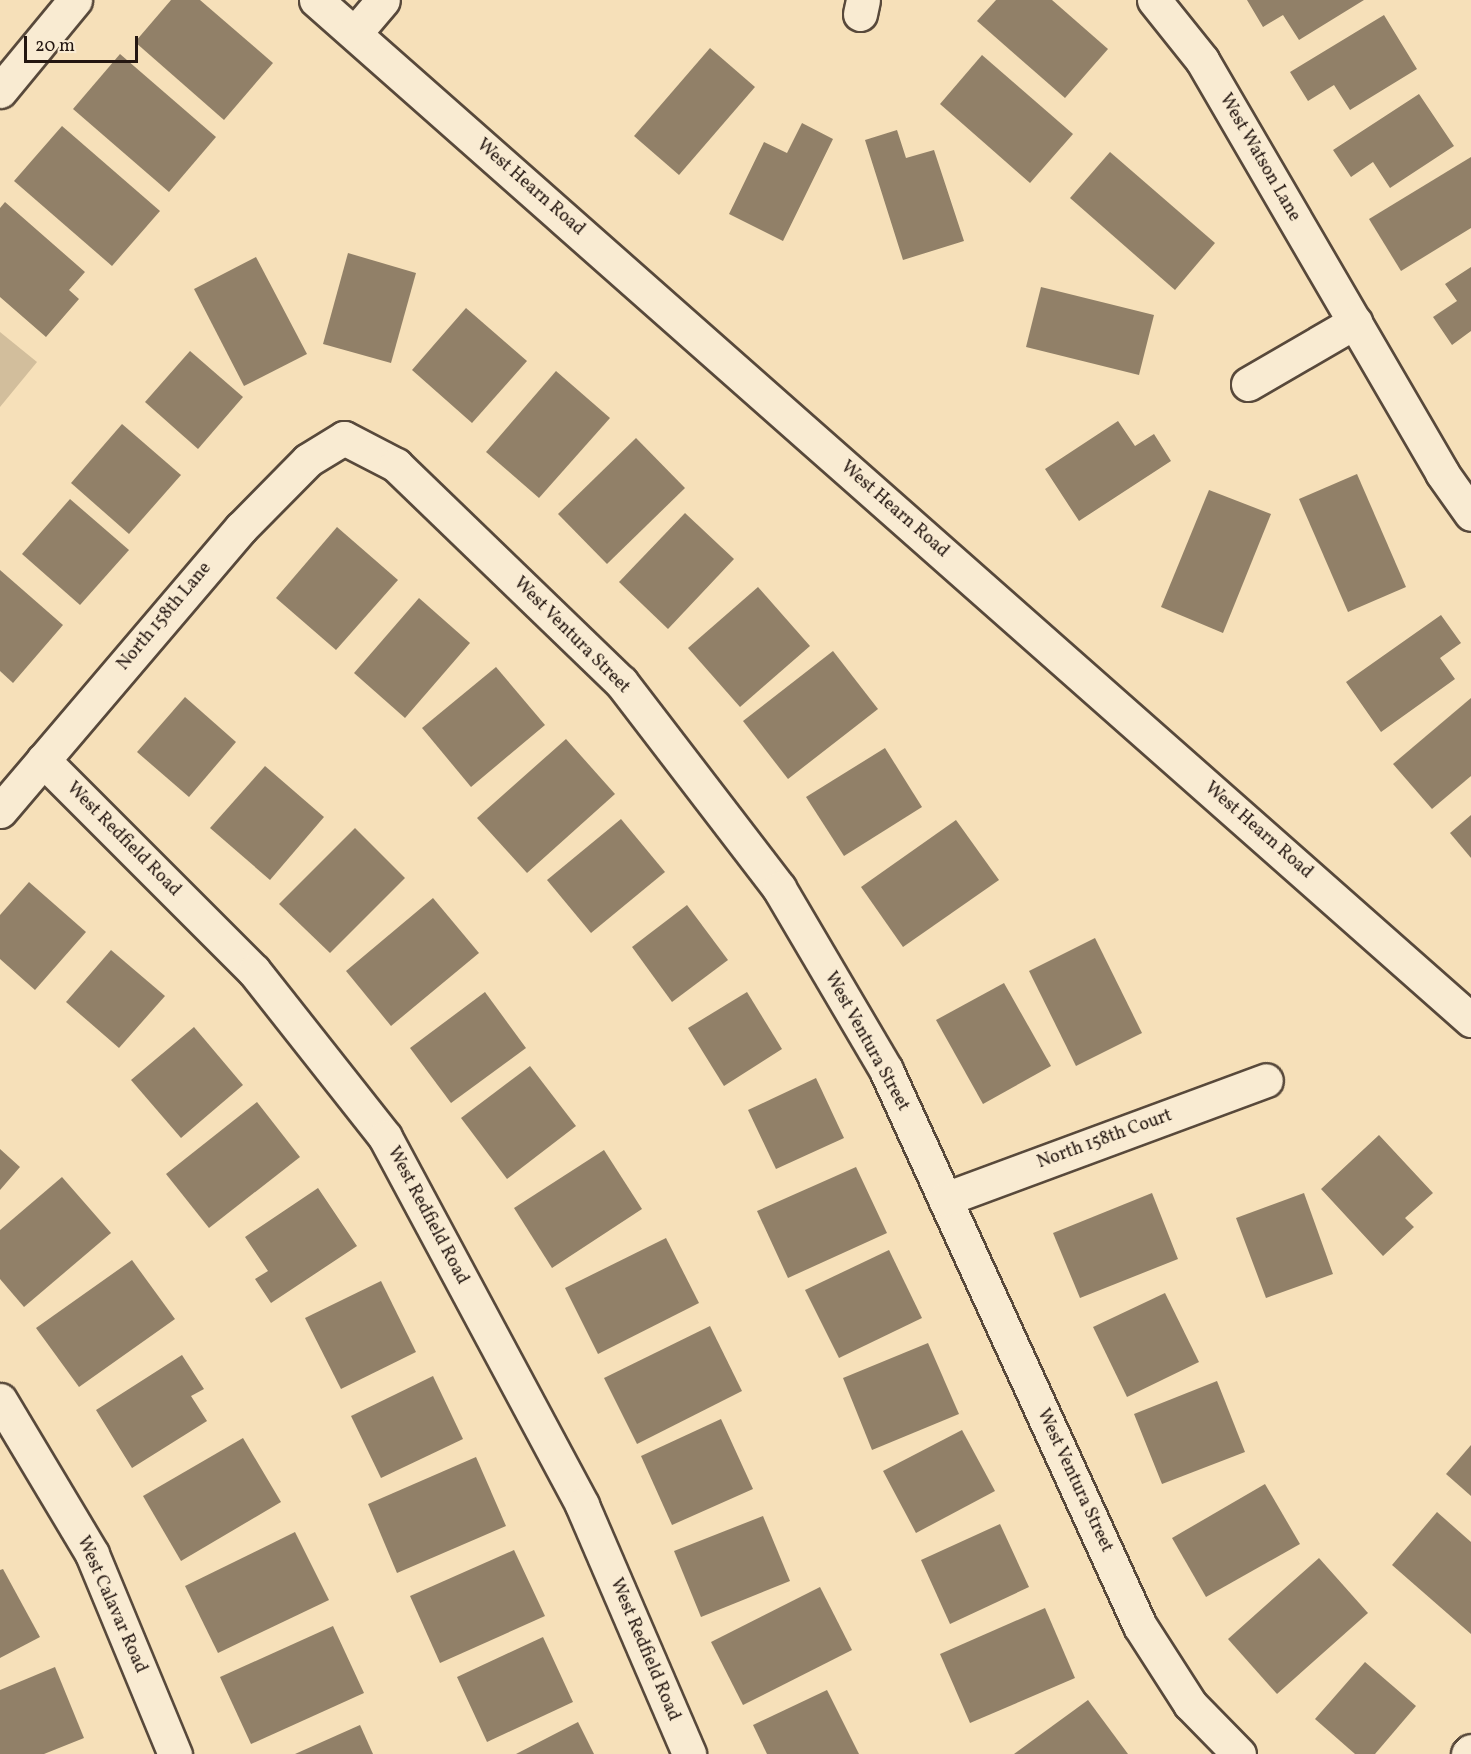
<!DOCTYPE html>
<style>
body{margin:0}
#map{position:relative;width:1471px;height:1754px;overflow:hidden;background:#f6e0b9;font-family:Vollkorn,serif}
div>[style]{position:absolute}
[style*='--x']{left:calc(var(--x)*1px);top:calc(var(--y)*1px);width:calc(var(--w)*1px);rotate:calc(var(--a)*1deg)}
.green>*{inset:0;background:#d2be9c}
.building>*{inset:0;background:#918068}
.roads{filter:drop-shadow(2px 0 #58493b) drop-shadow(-2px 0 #58493b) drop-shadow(0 2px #58493b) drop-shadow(0 -2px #58493b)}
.minor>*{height:33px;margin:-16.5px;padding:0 16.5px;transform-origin:16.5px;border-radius:16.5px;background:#f9ebd2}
span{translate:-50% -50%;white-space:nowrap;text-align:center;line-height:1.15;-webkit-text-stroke:5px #f9ebd2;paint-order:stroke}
.street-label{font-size:18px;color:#241711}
.scale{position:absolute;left:24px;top:36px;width:114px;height:27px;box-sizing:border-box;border:3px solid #241711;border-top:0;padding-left:8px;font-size:18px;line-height:21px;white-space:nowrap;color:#241711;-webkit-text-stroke:4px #f9ebd2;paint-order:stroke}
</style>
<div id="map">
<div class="green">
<div style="clip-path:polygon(0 332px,37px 362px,0 407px)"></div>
</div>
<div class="building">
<div style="clip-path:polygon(171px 0,200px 0,273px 63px,224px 120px,135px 42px)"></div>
<div style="clip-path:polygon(996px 0,1052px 0,1108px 49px,1065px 98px,977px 21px)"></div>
<div style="clip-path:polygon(1247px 0,1364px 0,1299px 40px,1283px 15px,1263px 27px)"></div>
<div style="clip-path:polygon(1384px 15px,1417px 69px,1350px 110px,1334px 85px,1308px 101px,1290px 72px)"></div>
<div style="clip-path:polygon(710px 48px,755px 87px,679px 175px,634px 136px)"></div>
<div style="clip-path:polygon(120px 54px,216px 137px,169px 192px,73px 109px)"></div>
<div style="clip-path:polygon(982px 55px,1073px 134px,1030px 183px,940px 104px)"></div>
<div style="clip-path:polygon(1419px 94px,1454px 146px,1390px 188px,1373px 162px,1351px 177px,1333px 150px)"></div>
<div style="clip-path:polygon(802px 123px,833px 139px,783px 241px,729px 214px,764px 142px,787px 153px)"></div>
<div style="clip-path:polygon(62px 126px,160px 211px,112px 266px,14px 181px)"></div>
<div style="clip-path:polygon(897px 130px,906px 158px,934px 150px,964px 241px,903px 260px,865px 140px)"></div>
<div style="clip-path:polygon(1110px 152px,1215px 243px,1175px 290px,1070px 198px)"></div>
<div style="clip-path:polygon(1471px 157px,1471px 228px,1401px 271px,1369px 219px)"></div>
<div style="clip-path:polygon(5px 202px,85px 272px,69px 290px,79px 299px,46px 337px,0 297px,0 208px)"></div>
<div style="clip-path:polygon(348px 253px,416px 273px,391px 363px,323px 344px)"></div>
<div style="clip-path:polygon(256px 257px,307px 354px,244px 386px,194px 289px)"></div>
<div style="clip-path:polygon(1471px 267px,1471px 331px,1452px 345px,1433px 317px,1457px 301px,1445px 284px)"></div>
<div style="clip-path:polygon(1041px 287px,1154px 315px,1139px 375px,1026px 347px)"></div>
<div style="clip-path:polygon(466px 308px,527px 361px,472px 423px,412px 370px)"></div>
<div style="clip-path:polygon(190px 351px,243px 397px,198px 449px,145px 402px)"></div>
<div style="clip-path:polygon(556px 371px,610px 418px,539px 498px,486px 452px)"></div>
<div style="clip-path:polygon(1118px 421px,1135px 446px,1154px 434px,1171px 461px,1079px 521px,1045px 469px)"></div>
<div style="clip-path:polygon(122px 424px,181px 475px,129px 534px,71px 483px)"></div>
<div style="clip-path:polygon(636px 438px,685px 488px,607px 564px,558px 514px)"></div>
<div style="clip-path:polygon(1357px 474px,1406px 587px,1348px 612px,1299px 499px)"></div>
<div style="clip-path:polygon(1209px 490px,1271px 514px,1223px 633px,1161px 607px)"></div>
<div style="clip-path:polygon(70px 499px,129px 550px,80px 605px,22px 554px)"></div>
<div style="clip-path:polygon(685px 513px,734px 559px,668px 629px,619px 582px)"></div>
<div style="clip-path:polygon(337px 527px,398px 580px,336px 650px,276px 598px)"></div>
<div style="clip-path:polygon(0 570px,63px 625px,13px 683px,0 671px)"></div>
<div style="clip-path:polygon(758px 587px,810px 646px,740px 707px,688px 648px)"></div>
<div style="clip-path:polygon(419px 598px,470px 643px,405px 718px,354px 673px)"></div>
<div style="clip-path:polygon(1441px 615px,1461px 643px,1440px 658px,1455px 679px,1381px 732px,1346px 682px)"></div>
<div style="clip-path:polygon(833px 651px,878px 709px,788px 779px,743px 721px)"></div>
<div style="clip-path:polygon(496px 667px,545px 725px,471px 787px,422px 728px)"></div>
<div style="clip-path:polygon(185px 697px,236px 742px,189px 797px,137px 752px)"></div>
<div style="clip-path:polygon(1471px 698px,1471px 776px,1432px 809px,1393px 764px)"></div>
<div style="clip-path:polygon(566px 739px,615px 794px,527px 873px,477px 818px)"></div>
<div style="clip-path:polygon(885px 748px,922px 807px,844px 856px,806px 797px)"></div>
<div style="clip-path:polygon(265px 766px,324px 817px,270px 880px,210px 828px)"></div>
<div style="clip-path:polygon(1471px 815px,1471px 858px,1450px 833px)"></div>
<div style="clip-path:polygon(621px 819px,665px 872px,591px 933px,547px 880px)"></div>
<div style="clip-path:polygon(956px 820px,999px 880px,903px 947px,861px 887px)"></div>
<div style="clip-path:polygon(355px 828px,405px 878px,330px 953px,279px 904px)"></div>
<div style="clip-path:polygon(29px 882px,86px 932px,35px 990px,0 959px,0 915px)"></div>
<div style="clip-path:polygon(433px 898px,479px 953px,391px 1026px,346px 971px)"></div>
<div style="clip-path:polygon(687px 905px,728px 960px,672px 1002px,632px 947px)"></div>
<div style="clip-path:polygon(1095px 938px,1142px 1033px,1076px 1066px,1029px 971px)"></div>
<div style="clip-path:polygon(111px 950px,165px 996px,119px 1048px,66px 1002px)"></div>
<div style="clip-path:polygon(1004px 983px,1051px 1066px,983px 1104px,936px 1020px)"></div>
<div style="clip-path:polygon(485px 992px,526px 1048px,451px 1103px,410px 1048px)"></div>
<div style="clip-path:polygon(747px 992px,782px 1049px,724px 1086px,688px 1028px)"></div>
<div style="clip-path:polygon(194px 1027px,243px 1085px,181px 1138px,131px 1080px)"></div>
<div style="clip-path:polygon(530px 1066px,576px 1126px,507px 1179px,461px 1118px)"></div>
<div style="clip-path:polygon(816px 1078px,844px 1138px,776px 1169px,748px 1110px)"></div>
<div style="clip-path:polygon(257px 1102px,300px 1157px,209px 1228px,166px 1174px)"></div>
<div style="clip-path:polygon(1379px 1135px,1433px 1193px,1405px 1218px,1414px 1227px,1383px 1256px,1321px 1189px)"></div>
<div style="clip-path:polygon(0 1149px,20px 1167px,0 1190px)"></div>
<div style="clip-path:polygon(604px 1150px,642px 1209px,552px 1268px,514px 1208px)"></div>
<div style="clip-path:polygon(856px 1167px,887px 1233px,788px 1278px,757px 1211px)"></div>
<div style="clip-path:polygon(62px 1177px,111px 1233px,24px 1307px,0 1279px,0 1230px)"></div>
<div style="clip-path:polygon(318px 1188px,357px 1246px,271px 1303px,255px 1279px,268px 1271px,245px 1237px)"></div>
<div style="clip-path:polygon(1152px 1193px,1178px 1259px,1080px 1298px,1053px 1233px)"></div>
<div style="clip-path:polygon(1304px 1193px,1333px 1274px,1266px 1298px,1236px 1218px)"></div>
<div style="clip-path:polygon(666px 1238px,699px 1303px,598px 1354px,565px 1288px)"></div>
<div style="clip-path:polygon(889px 1250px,922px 1318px,839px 1358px,805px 1290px)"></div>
<div style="clip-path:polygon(132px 1260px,175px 1319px,79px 1387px,36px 1328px)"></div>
<div style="clip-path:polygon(381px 1281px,416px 1352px,341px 1389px,305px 1318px)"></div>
<div style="clip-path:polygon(1165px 1293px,1199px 1362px,1127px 1397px,1093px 1327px)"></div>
<div style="clip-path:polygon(710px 1326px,742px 1391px,637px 1444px,604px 1378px)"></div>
<div style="clip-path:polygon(928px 1343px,959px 1414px,872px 1450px,843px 1378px)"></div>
<div style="clip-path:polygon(182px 1355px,204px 1389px,191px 1396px,207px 1421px,132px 1468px,96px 1410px)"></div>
<div style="clip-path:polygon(433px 1376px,463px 1439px,381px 1478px,351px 1416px)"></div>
<div style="clip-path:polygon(1217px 1381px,1245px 1452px,1162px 1484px,1134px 1414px)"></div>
<div style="clip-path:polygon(721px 1419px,753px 1489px,672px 1525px,641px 1456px)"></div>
<div style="clip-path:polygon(962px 1430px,995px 1491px,916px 1533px,883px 1471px)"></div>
<div style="clip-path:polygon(243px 1438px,281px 1502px,181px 1561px,143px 1496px)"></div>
<div style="clip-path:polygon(1471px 1445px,1471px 1496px,1446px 1474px)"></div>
<div style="clip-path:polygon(476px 1457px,506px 1526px,397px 1573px,368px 1504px)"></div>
<div style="clip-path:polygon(1265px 1484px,1300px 1544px,1206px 1597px,1172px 1538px)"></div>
<div style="clip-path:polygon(1437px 1512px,1471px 1542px,1471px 1634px,1392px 1565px)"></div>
<div style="clip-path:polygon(763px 1516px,790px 1581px,701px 1617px,674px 1551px)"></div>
<div style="clip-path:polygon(1000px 1524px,1029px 1587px,950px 1624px,921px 1560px)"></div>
<div style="clip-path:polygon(295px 1532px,329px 1600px,218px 1653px,185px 1586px)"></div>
<div style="clip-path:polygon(514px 1550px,545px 1616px,440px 1663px,410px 1596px)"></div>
<div style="clip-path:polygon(1319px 1558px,1368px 1613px,1277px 1694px,1228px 1639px)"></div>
<div style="clip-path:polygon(3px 1569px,40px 1637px,0 1658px,0 1570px)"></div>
<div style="clip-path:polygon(820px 1587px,852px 1650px,743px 1705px,711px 1642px)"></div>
<div style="clip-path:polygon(1045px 1608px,1075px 1678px,970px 1723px,940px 1654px)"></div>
<div style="clip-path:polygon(333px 1626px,364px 1693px,251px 1744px,220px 1677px)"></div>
<div style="clip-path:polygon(543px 1637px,573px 1702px,487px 1742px,457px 1677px)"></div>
<div style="clip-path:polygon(1365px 1662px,1416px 1706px,1375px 1754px,1355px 1754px,1315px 1719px)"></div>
<div style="clip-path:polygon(55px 1667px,84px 1738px,44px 1754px,0 1754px,0 1690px)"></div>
<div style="clip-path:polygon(827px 1690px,859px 1754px,767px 1754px,753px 1725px)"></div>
<div style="clip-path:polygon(1088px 1700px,1128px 1754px,1014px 1754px)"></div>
<div style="clip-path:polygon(578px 1722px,594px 1754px,516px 1754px)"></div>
<div style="clip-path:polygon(360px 1725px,373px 1754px,295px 1754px)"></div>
</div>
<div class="roads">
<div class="minor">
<div style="--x:316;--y:0;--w:1541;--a:41.45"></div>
<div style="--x:1154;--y:0;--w:77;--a:51.3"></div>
<div style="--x:1202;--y:60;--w:478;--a:59.8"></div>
<div style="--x:1442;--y:473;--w:50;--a:54.7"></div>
<div style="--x:860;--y:14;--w:14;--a:-78"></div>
<div style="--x:355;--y:33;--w:43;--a:-49.7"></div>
<div style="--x:0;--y:91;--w:118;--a:-50.5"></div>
<div style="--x:1248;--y:384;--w:124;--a:-30.1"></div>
<div style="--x:43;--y:760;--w:298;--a:45"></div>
<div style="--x:254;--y:971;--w:211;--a:51.7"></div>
<div style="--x:385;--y:1137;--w:417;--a:61.8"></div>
<div style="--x:582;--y:1505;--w:271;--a:66.7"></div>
<div style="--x:0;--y:811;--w:372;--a:-49.6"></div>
<div style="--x:241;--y:528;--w:95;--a:-45.4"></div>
<div style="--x:308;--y:460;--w:42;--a:-31.4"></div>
<div style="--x:344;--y:438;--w:59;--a:27.4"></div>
<div style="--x:396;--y:465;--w:313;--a:44"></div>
<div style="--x:621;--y:682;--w:260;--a:52.5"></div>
<div style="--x:779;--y:888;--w:211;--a:59.5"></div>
<div style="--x:886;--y:1070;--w:611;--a:65.45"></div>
<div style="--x:1140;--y:1626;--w:93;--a:57.3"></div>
<div style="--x:1190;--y:1704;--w:70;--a:45.6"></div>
<div style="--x:945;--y:1199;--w:342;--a:-20.3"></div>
<div style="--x:0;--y:1400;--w:179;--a:59.1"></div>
<div style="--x:92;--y:1554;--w:217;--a:67.5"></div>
<div style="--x:1468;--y:1754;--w:4;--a:-45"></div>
</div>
</div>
<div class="street-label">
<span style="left:1259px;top:158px;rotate:60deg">West Watson Lane</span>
<span style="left:530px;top:188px;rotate:41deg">West Hearn Road</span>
<span style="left:894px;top:510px;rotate:41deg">West Hearn Road</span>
<span style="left:165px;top:617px;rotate:-50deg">North 158th Lane</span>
<span style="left:571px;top:636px;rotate:45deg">West Ventura Street</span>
<span style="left:1258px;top:831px;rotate:41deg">West Hearn Road</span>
<span style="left:123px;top:840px;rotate:45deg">West Redfield Road</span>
<span style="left:866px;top:1042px;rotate:61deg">West Ventura Street</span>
<span style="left:1105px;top:1140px;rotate:-20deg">North 158th Court</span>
<span style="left:427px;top:1216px;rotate:62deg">West Redfield Road</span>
<span style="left:1074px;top:1481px;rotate:65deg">West Ventura Street</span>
<span style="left:111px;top:1605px;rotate:66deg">West Calavar Road</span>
<span style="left:644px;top:1650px;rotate:67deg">West Redfield Road</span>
</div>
<div class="scale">20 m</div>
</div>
